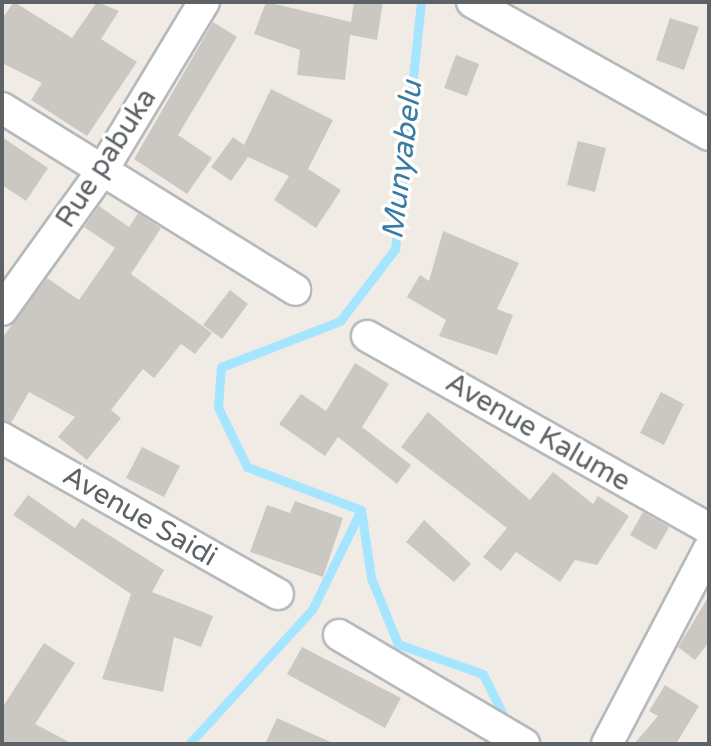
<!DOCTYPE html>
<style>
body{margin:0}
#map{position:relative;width:711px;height:746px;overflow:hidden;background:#f0ece5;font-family:"Varela Round",sans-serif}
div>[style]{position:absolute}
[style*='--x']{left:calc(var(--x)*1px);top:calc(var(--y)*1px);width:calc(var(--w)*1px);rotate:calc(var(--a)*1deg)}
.stream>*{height:9px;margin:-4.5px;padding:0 4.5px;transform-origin:4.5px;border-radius:4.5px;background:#a6e5ff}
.building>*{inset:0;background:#cbc7c2}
.roads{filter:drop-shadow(2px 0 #b6b9bc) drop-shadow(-2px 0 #b6b9bc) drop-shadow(0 2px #b6b9bc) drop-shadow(0 -2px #b6b9bc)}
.minor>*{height:30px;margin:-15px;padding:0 15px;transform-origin:15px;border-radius:15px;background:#fff}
span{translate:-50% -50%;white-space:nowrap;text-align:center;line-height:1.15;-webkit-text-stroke:7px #fff;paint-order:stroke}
.street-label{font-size:28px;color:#5d6266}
.water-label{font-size:30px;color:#397ca3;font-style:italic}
.frame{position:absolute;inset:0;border:4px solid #5d6266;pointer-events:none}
</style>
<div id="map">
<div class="stream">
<div style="--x:361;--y:510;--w:69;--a:81.6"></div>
<div style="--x:371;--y:578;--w:71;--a:67.8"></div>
<div style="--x:398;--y:644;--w:90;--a:19.4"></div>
<div style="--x:483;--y:674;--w:55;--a:63.9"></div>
<div style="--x:189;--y:744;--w:182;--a:-47.5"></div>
<div style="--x:312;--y:610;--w:111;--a:-63.9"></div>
<div style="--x:361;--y:510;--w:122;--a:-159.3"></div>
<div style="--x:247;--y:467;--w:67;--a:-115.8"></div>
<div style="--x:218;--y:407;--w:40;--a:-85.7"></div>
<div style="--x:221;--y:367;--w:128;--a:-21.1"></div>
<div style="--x:340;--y:321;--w:91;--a:-52.6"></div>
<div style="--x:395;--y:249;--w:248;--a:-84"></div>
</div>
<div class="building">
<div style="clip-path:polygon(14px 2px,72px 38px,97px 2px,119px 11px,101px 39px,137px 62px,87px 136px,31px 100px,42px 83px,2px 63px,2px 19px)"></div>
<div style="clip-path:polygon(266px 2px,351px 22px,354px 2px,383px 2px,377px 40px,350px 35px,345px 80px,297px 75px,300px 50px,254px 34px)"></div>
<div style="clip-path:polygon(670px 18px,699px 27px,684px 70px,656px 60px)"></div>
<div style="clip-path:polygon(213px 22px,237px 37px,178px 135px,212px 158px,187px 194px,134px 159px)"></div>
<div style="clip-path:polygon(456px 55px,479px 64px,467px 96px,444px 88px)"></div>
<div style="clip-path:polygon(271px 89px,333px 120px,308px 169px,341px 190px,316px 228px,274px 200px,289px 176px,248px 157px,231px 181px,211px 167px,233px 137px,244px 145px)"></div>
<div style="clip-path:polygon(2px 137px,48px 168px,26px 201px,2px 185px)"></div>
<div style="clip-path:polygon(578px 141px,606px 148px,595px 192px,567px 185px)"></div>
<div style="clip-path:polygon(99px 206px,129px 227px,138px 213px,161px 228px,131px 274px,212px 333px,195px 354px,181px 344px,154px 378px,143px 369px,111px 410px,121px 418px,87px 460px,58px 437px,75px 417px,29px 392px,11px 423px,2px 420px,2px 338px,47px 278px,79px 300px,115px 248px,84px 227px)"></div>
<div style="clip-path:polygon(443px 231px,519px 263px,497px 309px,513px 315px,497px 355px,439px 336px,446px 320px,407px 297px,420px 275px,429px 281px)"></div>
<div style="clip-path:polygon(230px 290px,248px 304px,222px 339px,203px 325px)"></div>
<div style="clip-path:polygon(355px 363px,389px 384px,362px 427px,411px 465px,397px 484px,338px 437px,325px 456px,279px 424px,301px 394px,326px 411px)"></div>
<div style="clip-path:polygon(661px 392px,684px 404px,664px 445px,640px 433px)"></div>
<div style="clip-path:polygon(428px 412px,530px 500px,553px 472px,593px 504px,598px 496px,629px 516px,597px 565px,575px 560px,560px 582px,516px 552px,501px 571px,483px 557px,507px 528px,401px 447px)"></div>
<div style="clip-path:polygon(142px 447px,180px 466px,164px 497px,126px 478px)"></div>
<div style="clip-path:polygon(28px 495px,75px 528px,82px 518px,164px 570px,152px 592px,213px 616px,201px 647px,174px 637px,163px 692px,102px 679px,131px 594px,13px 515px)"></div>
<div style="clip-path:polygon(295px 501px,343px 518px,323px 577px,250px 552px,267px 505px,290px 513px)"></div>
<div style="clip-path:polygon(643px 512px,669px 527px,656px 550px,630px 535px)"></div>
<div style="clip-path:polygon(424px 520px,471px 564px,454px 582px,406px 542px)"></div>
<div style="clip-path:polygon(709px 596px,709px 642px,695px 660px,678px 647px)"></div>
<div style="clip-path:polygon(44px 643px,75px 663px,35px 724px,73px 744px,2px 744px,2px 708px)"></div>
<div style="clip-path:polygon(302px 647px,401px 698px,385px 728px,287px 674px)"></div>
<div style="clip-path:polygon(665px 685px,699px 706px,676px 744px,634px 744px,658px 716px,649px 711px)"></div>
<div style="clip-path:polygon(277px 718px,335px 744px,265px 744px)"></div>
</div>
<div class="roads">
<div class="minor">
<div style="--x:472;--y:2;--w:272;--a:29.3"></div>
<div style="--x:2;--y:108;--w:345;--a:31.8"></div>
<div style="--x:2;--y:310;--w:171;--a:-54.3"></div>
<div style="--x:102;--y:171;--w:197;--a:-58.9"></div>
<div style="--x:367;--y:336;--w:393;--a:29.4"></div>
<div style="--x:2;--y:438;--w:317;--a:29.5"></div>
<div style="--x:339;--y:635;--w:215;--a:30.5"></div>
<div style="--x:607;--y:744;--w:220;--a:-62.4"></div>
</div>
</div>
<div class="street-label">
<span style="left:106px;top:158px;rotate:-57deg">Rue pabuka</span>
<span style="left:538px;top:432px;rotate:30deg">Avenue Kalume</span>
<span style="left:140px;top:516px;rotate:30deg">Avenue Saidi</span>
</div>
<div class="water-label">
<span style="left:403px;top:160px;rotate:-83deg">Munyabelu</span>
</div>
<div class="frame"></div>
</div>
